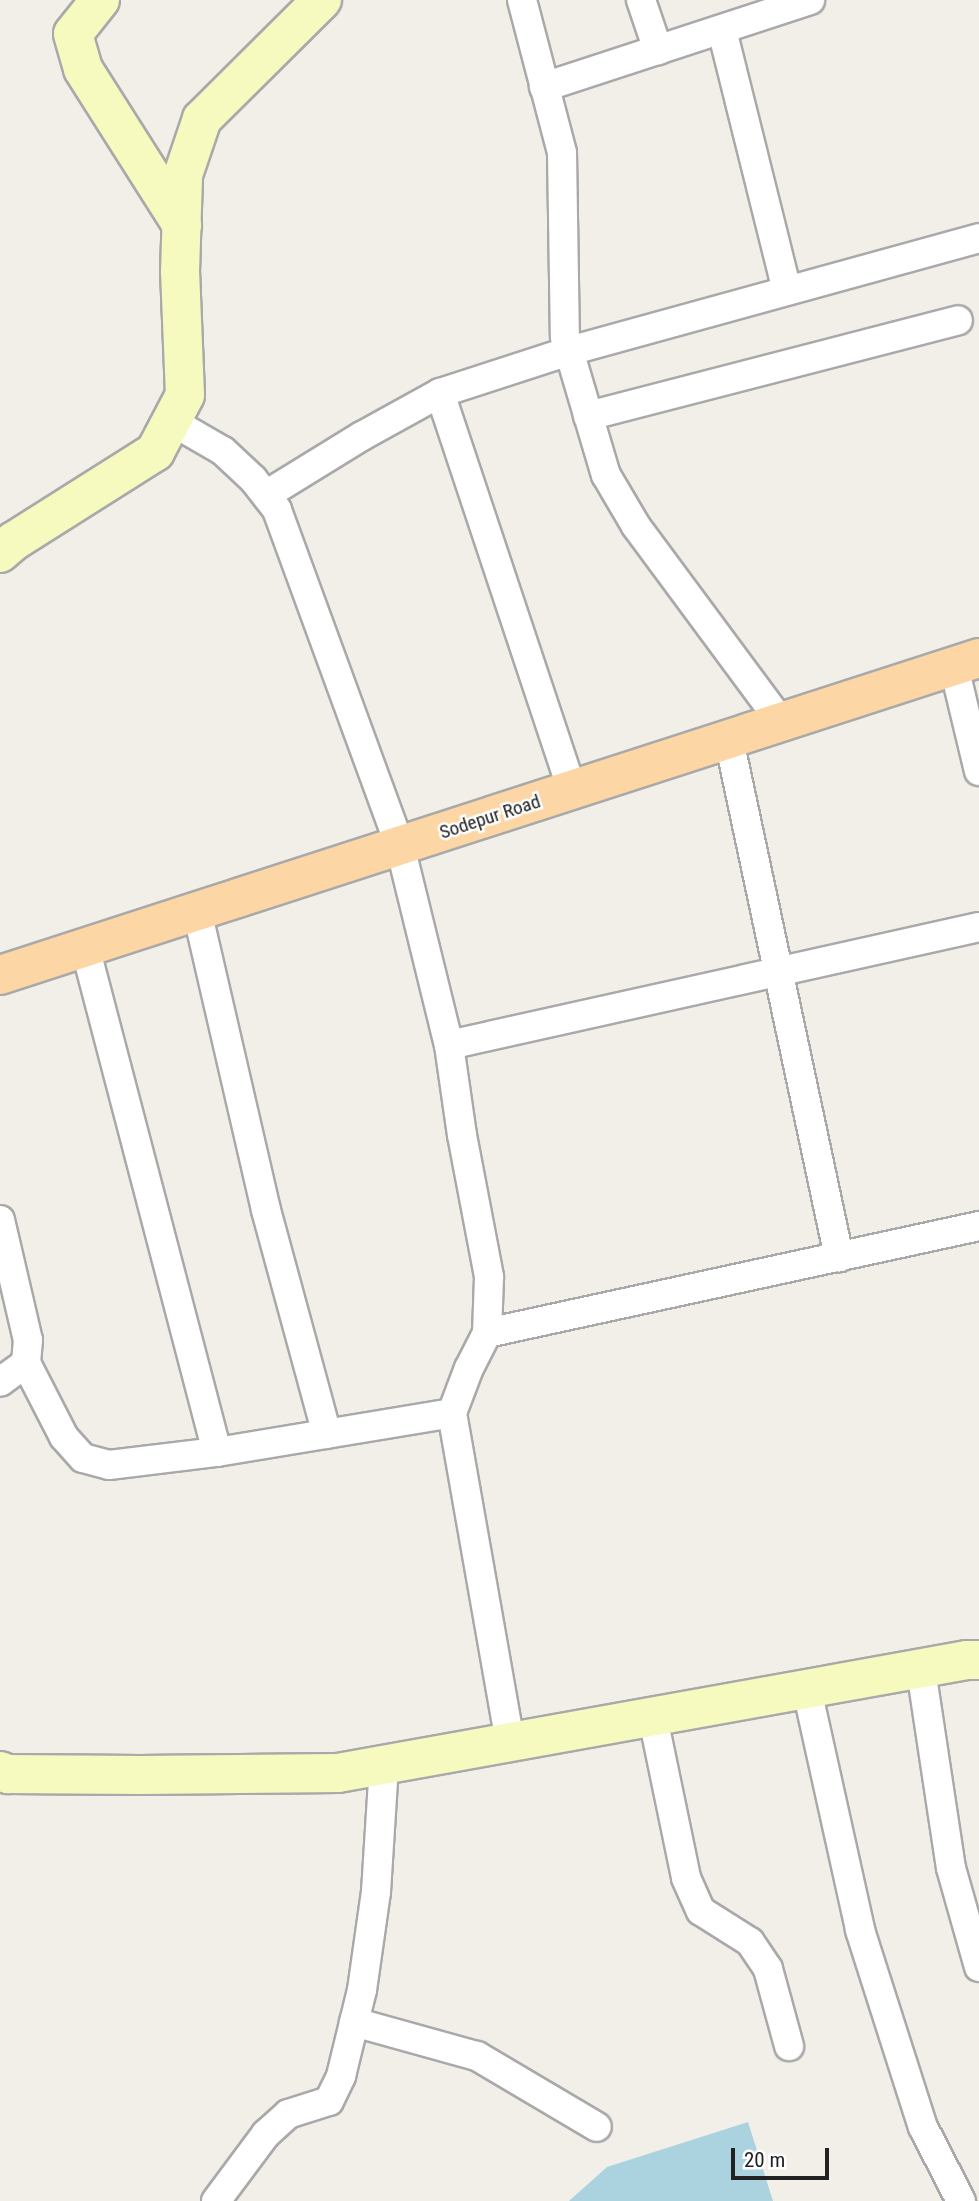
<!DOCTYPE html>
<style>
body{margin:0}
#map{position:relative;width:979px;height:2201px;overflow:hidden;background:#f2efe9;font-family:"Roboto Condensed",sans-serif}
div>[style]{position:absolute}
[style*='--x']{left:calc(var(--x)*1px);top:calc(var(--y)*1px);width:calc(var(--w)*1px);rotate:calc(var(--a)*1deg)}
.water>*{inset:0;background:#aad3df}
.roads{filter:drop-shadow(2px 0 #a9a9a9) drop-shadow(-2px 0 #a9a9a9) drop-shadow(0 2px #a9a9a9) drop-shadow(0 -2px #a9a9a9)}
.street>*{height:28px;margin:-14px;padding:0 14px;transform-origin:14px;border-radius:14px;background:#fff}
.secondary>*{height:38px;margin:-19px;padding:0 19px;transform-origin:19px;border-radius:19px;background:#f7fabf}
.primary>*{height:38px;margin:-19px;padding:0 19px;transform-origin:19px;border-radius:19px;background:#fcd6a4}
span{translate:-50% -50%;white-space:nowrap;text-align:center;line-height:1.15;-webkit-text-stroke:5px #fff;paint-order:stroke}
.street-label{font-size:19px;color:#222}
.scale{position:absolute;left:731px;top:2148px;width:98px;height:32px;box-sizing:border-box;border:4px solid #222;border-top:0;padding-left:9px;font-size:21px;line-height:24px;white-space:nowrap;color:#222;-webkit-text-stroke:5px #fff;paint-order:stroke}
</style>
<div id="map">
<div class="water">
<div style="clip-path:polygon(748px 2122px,773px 2201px,569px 2201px,607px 2167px)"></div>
</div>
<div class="roads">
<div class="street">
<div style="--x:522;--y:0;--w:158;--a:75.3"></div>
<div style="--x:562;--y:153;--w:184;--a:89.1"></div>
<div style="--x:565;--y:337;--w:144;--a:73.5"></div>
<div style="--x:606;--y:475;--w:59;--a:59.5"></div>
<div style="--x:636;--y:526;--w:245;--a:53.5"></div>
<div style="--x:641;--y:0;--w:53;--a:71.2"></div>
<div style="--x:722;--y:30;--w:268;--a:76"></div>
<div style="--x:544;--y:87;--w:280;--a:-18.1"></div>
<div style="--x:440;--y:393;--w:418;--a:71.6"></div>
<div style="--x:588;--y:416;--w:382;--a:-14.5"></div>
<div style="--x:171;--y:421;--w:60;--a:30"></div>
<div style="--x:223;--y:451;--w:41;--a:43"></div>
<div style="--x:253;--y:479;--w:39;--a:52"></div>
<div style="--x:277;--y:510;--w:358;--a:69.9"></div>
<div style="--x:400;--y:846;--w:205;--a:76.2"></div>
<div style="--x:449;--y:1045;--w:91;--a:81.8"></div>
<div style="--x:462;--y:1135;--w:145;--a:79.2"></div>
<div style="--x:489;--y:1277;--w:56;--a:92"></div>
<div style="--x:487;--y:1333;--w:39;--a:117"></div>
<div style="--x:469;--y:1368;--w:48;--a:110.7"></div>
<div style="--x:452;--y:1413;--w:335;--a:80"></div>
<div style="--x:266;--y:495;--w:113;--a:-31.6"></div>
<div style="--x:362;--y:436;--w:89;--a:-28.9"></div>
<div style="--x:440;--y:393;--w:136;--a:-18"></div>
<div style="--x:569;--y:351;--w:425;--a:-15.4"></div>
<div style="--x:954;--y:667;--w:107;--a:76.5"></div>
<div style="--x:729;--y:740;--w:529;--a:77.99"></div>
<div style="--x:197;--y:911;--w:307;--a:77"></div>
<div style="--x:266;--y:1210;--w:232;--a:74.8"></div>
<div style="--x:85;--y:947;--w:522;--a:75.35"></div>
<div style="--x:449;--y:1045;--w:543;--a:-12.55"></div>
<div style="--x:0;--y:1220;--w:123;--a:76.9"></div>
<div style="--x:28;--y:1340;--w:23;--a:95"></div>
<div style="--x:26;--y:1363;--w:32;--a:144"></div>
<div style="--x:487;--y:1333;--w:504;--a:-12.27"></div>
<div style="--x:26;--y:1363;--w:83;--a:62.8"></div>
<div style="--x:64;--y:1437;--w:28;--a:48"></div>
<div style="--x:83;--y:1458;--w:27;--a:15"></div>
<div style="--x:109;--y:1465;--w:109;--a:-6.9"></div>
<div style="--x:217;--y:1452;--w:238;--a:-9.4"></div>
<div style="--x:921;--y:1670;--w:200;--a:81.4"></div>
<div style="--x:951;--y:1868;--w:103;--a:74.2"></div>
<div style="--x:807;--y:1690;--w:246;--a:77.5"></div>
<div style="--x:860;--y:1930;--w:207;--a:72.3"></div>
<div style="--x:923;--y:2127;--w:83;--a:62.8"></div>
<div style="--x:653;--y:1718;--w:163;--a:78.3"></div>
<div style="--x:686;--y:1878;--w:36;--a:66"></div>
<div style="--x:701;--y:1911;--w:58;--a:32.3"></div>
<div style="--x:750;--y:1942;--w:32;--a:56"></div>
<div style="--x:768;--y:1969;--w:80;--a:74.7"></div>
<div style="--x:354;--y:2022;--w:128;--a:15.5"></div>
<div style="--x:477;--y:2056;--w:139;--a:30.6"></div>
<div style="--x:216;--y:2201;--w:84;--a:-53.3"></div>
<div style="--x:266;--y:2134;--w:30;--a:-42"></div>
<div style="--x:288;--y:2114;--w:43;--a:-17.6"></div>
<div style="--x:329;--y:2101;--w:28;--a:-64"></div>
<div style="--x:341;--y:2076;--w:89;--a:-76.3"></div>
<div style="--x:362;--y:1990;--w:99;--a:-81.9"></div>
<div style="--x:376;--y:1892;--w:127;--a:-86.4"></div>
</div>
<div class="secondary">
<div style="--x:100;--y:0;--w:43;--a:128.5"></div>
<div style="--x:73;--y:34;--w:36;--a:74"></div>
<div style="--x:83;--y:69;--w:185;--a:57.6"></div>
<div style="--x:0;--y:553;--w:18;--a:-41"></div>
<div style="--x:14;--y:541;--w:167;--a:-32.3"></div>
<div style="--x:155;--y:452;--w:64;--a:-62.2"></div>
<div style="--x:185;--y:395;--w:123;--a:-92.3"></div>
<div style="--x:180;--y:272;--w:97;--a:-88.2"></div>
<div style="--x:183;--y:175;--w:59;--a:-71.3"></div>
<div style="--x:202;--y:119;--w:169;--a:-44.8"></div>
<div style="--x:0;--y:1771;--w:9;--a:21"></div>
<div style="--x:8;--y:1774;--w:132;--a:0.4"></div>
<div style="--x:140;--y:1775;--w:198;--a:-0.6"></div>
<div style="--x:338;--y:1773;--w:639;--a:-10.18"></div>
<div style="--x:967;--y:1660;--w:12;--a:0"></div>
</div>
<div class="primary">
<div style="--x:0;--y:975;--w:1029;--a:-17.94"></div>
</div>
</div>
<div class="street-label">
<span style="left:490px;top:817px;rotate:-18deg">Sodepur Road</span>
</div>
<div class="scale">20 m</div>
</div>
